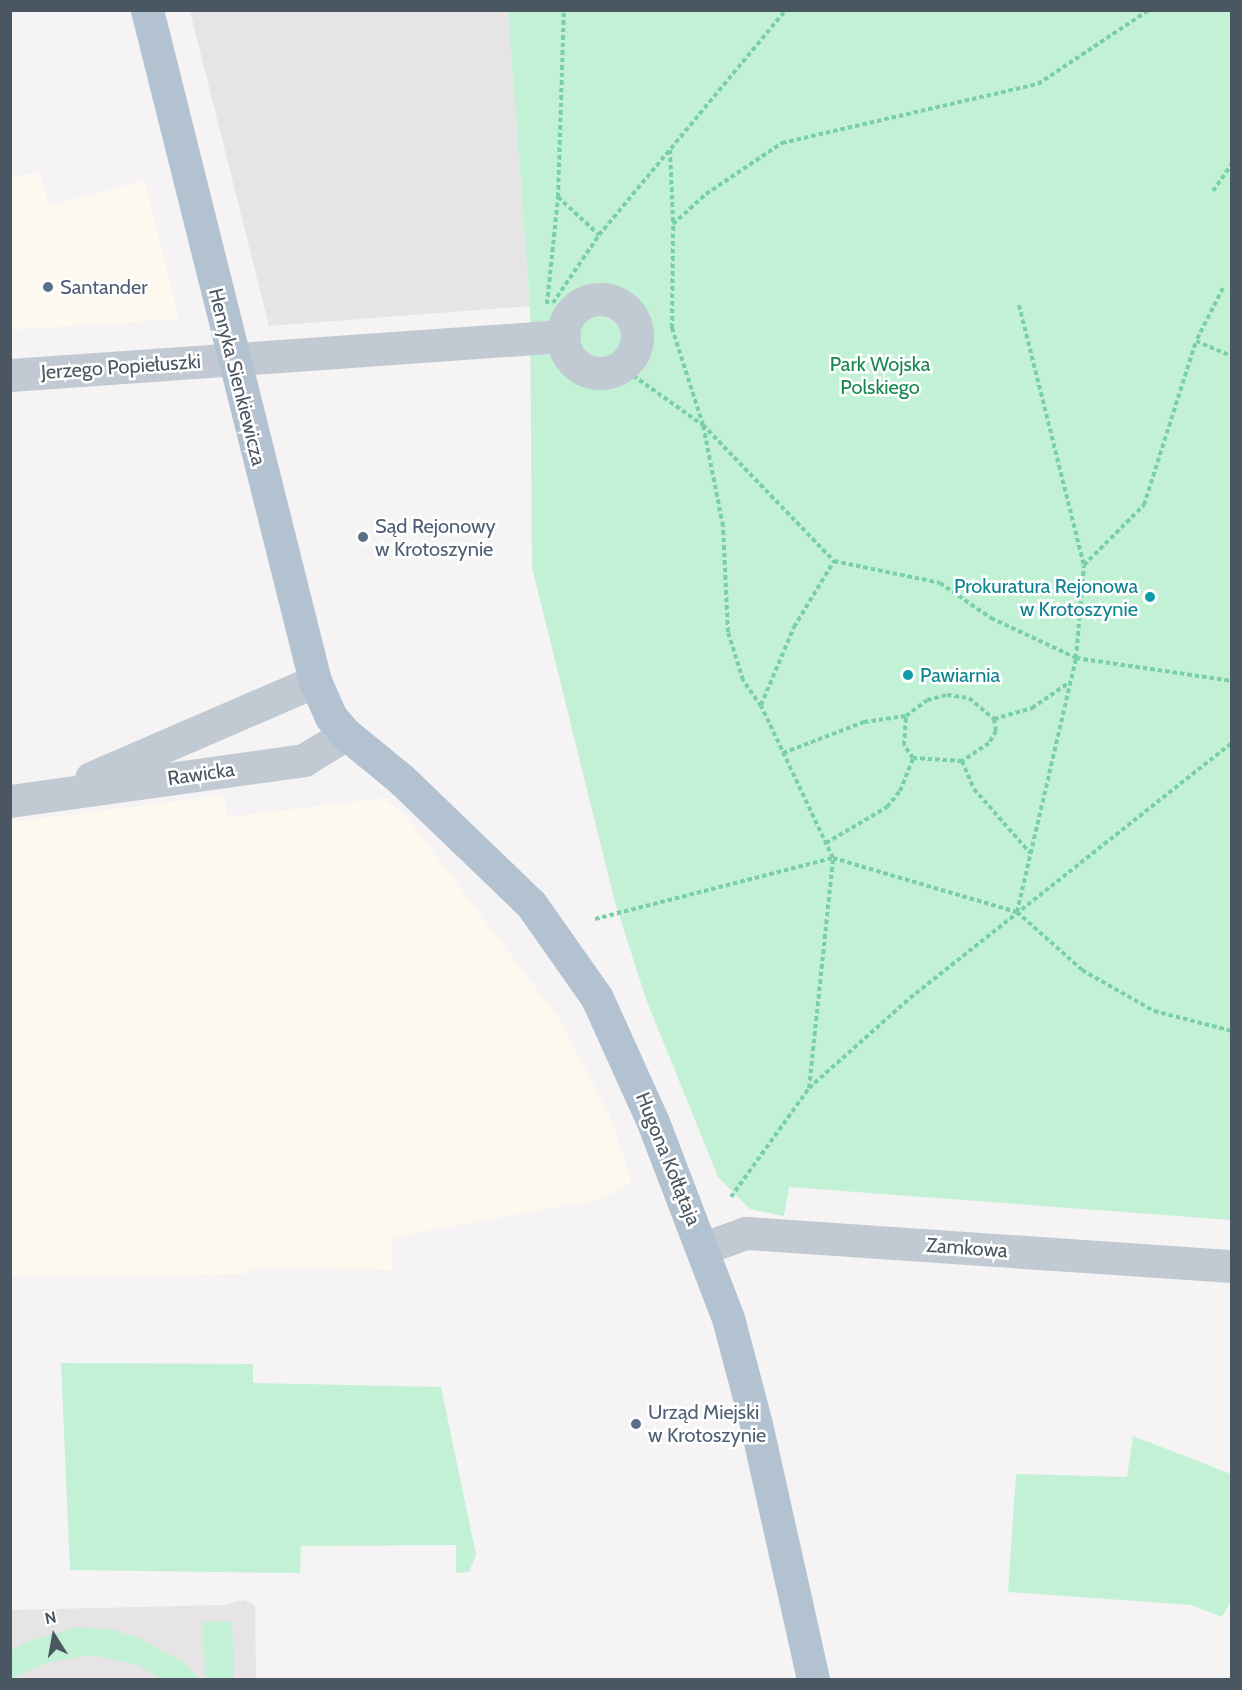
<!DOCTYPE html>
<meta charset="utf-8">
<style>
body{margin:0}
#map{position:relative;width:1242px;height:1690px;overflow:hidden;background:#f5f3f3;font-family:Cabin,sans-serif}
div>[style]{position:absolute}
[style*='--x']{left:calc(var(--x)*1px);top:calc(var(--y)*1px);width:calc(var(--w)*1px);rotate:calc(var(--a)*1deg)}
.commercial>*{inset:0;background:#fdf9ef}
.education>*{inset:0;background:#e6e4e5}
.green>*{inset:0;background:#c3f1d5}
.path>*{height:4px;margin-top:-2px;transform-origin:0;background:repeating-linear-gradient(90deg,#7ad0a6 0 4.5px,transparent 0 7.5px)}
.street>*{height:33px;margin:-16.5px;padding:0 16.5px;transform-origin:16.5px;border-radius:16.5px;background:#c1cad2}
.street>.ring{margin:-16.5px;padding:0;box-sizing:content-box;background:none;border:33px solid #c1cad2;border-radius:50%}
.primary>*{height:33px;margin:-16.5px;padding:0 16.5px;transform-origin:16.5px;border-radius:16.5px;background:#b3c2d1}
.dots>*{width:16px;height:16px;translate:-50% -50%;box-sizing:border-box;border:3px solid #fff;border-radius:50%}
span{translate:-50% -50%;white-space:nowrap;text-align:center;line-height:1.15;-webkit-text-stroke:5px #fff;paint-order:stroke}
.service-label{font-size:20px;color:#4e5e75}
.left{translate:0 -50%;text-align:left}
.park-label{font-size:20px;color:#17864f}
.street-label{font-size:20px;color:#4a5661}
.culture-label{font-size:20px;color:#0d838f}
.right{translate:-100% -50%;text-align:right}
.frame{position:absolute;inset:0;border:12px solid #4a5661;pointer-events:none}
.north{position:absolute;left:24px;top:1606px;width:60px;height:60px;-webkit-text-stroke:4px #fff;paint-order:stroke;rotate:349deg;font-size:16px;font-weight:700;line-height:24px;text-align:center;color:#4a5661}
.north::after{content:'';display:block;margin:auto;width:21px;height:27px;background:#4a5661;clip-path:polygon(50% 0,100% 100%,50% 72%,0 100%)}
</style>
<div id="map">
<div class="commercial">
<div style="clip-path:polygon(40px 173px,49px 206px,145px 180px,179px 319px,11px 330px,11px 176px)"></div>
<div style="clip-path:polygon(225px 795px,227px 817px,384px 798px,408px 819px,560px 1020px,610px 1116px,632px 1183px,601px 1199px,393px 1237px,392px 1270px,248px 1268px,247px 1274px,11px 1276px,11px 822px)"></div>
</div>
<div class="education">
<div style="clip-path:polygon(190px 11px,508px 11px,530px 306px,269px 326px)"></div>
<div style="clip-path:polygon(244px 1600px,255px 1605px,256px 1679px,11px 1679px,10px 1610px,224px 1605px)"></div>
</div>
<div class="green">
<div style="clip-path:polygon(508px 11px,1231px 11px,1231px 1220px,789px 1187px,784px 1216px,750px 1209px,718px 1177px,646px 999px,615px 902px,532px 568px,530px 306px)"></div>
<div style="clip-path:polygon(61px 1363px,253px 1364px,253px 1383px,441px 1387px,476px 1555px,469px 1572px,456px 1573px,456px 1545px,301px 1546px,300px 1573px,70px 1570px)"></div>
<div style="clip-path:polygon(1133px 1436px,1231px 1474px,1231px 1601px,1222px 1617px,1191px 1605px,1008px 1592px,1016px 1474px,1127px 1477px)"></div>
<div style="clip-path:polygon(232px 1621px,234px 1679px,205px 1679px,203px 1622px)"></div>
<div style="clip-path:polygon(78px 1627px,111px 1629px,141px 1639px,184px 1663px,200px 1679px,161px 1679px,138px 1665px,91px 1655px,45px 1663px,11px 1679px,11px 1651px,23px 1643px)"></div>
</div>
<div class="path">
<div style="--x:670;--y:150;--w:73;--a:87.6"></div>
<div style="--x:1213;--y:191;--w:33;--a:-55"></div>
<div style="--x:558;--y:197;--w:56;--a:42.8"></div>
<div style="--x:1223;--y:288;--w:59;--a:117"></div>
<div style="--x:1196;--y:341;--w:39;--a:23"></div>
<div style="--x:553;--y:303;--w:82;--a:-55.9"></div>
<div style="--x:599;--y:235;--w:293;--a:-50.3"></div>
<div style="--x:547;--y:304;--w:108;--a:-84.1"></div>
<div style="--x:558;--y:197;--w:187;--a:-88.2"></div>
<div style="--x:1019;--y:305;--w:268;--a:76"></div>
<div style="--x:621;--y:367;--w:100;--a:35.3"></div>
<div style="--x:703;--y:425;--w:189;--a:46.1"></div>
<div style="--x:834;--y:561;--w:108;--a:11.7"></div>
<div style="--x:940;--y:583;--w:62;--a:34.5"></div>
<div style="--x:991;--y:618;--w:94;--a:25.2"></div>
<div style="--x:1076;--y:658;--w:158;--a:8.4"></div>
<div style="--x:761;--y:705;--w:85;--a:-67.1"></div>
<div style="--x:794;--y:627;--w:77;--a:-58.8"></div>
<div style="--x:994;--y:719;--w:40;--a:-16"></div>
<div style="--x:1032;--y:708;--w:46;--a:-34.4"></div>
<div style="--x:783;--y:753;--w:87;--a:-20.9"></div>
<div style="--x:864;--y:722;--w:42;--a:-8.1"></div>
<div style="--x:962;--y:761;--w:49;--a:-176.5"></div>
<div style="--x:913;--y:758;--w:16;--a:-125"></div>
<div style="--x:904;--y:745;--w:29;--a:-86"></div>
<div style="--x:906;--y:716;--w:26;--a:-37"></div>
<div style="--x:927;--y:700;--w:21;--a:-14"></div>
<div style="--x:947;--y:695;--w:22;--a:8"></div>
<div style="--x:969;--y:698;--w:33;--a:40"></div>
<div style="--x:994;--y:719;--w:12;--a:81"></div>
<div style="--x:996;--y:731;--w:14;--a:120"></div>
<div style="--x:989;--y:743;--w:32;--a:146"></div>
<div style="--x:962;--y:761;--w:30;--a:67"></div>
<div style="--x:974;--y:789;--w:85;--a:48.8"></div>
<div style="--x:826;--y:843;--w:71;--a:-30.5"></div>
<div style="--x:887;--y:807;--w:21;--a:-51"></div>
<div style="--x:900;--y:791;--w:35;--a:-68"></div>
<div style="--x:1017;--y:912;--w:87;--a:41.7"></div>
<div style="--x:1082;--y:970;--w:83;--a:29.7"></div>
<div style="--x:1154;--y:1011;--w:81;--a:14.4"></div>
<div style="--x:595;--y:919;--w:246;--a:-14.4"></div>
<div style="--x:833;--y:858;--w:192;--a:16.4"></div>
<div style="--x:1017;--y:912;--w:261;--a:-76.9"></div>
<div style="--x:1076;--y:658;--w:93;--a:-85.1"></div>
<div style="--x:1084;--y:565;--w:85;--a:-45"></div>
<div style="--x:1144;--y:505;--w:172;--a:-72.4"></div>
<div style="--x:809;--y:1088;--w:231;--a:-84"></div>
<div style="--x:833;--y:858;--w:168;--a:-115.3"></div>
<div style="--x:761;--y:706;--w:32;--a:-125"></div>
<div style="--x:743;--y:680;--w:50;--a:-107.4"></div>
<div style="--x:728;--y:632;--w:106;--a:-92.7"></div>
<div style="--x:723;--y:526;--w:103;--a:-101.2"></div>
<div style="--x:703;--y:425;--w:102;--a:-107.7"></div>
<div style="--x:672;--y:328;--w:104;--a:-89.4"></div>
<div style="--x:673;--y:224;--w:45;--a:-42.3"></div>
<div style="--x:706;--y:194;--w:92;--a:-33.9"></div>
<div style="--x:782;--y:143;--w:263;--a:-13"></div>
<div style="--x:1038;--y:84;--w:133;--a:-33.7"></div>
<div style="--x:731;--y:1197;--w:134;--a:-54.4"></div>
<div style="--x:809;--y:1088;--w:135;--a:-41.7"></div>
<div style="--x:910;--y:998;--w:411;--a:-38.4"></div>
</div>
<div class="street">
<div class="ring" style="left:563px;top:299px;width:41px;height:41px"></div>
<div style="--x:10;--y:375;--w:555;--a:-4.03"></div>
<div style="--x:91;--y:778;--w:244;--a:-23.4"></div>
<div style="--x:10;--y:801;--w:297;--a:-7.9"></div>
<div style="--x:304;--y:760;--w:49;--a:-31.8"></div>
<div style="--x:704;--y:1248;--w:45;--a:-19.7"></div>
<div style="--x:746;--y:1233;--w:487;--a:3.9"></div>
</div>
<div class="primary">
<div style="--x:147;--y:10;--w:692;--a:75.94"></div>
<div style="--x:315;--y:681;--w:39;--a:66"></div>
<div style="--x:331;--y:717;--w:23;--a:49"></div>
<div style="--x:346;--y:734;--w:71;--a:39.3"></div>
<div style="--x:401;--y:779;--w:180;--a:43.9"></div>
<div style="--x:531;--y:904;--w:115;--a:54.9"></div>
<div style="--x:597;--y:998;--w:136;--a:65.7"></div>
<div style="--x:653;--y:1122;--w:210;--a:69.1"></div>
<div style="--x:728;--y:1318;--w:110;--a:75.2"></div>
<div style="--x:756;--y:1424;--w:262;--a:77.4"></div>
</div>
<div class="dots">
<div style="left:48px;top:287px;background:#5c6f8a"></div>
<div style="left:363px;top:537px;background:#5c6f8a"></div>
<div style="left:1150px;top:597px;background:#0f9aa8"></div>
<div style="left:908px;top:675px;background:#0f9aa8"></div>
<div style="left:636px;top:1424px;background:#5c6f8a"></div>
</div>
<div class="service-label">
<span class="left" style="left:60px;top:287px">Santander</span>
<span class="left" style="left:375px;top:538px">Sąd Rejonowy<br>w Krotoszynie</span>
<span class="left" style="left:648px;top:1424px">Urząd Miejski<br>w Krotoszynie</span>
</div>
<div class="park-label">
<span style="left:880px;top:376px">Park Wojska<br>Polskiego</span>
</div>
<div class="street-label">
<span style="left:121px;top:367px;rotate:-4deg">Jerzego Popiełuszki</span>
<span style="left:237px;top:377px;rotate:76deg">Henryka Sienkiewicza</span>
<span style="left:201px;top:774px;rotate:-8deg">Rawicka</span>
<span style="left:668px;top:1159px;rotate:68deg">Hugona Kołłątaja</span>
<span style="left:967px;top:1248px;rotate:4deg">Zamkowa</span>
</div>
<div class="culture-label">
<span class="right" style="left:1138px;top:598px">Prokuratura Rejonowa<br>w Krotoszynie</span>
<span class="left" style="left:920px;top:675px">Pawiarnia</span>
</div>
<div class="frame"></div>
<div class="north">N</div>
</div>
